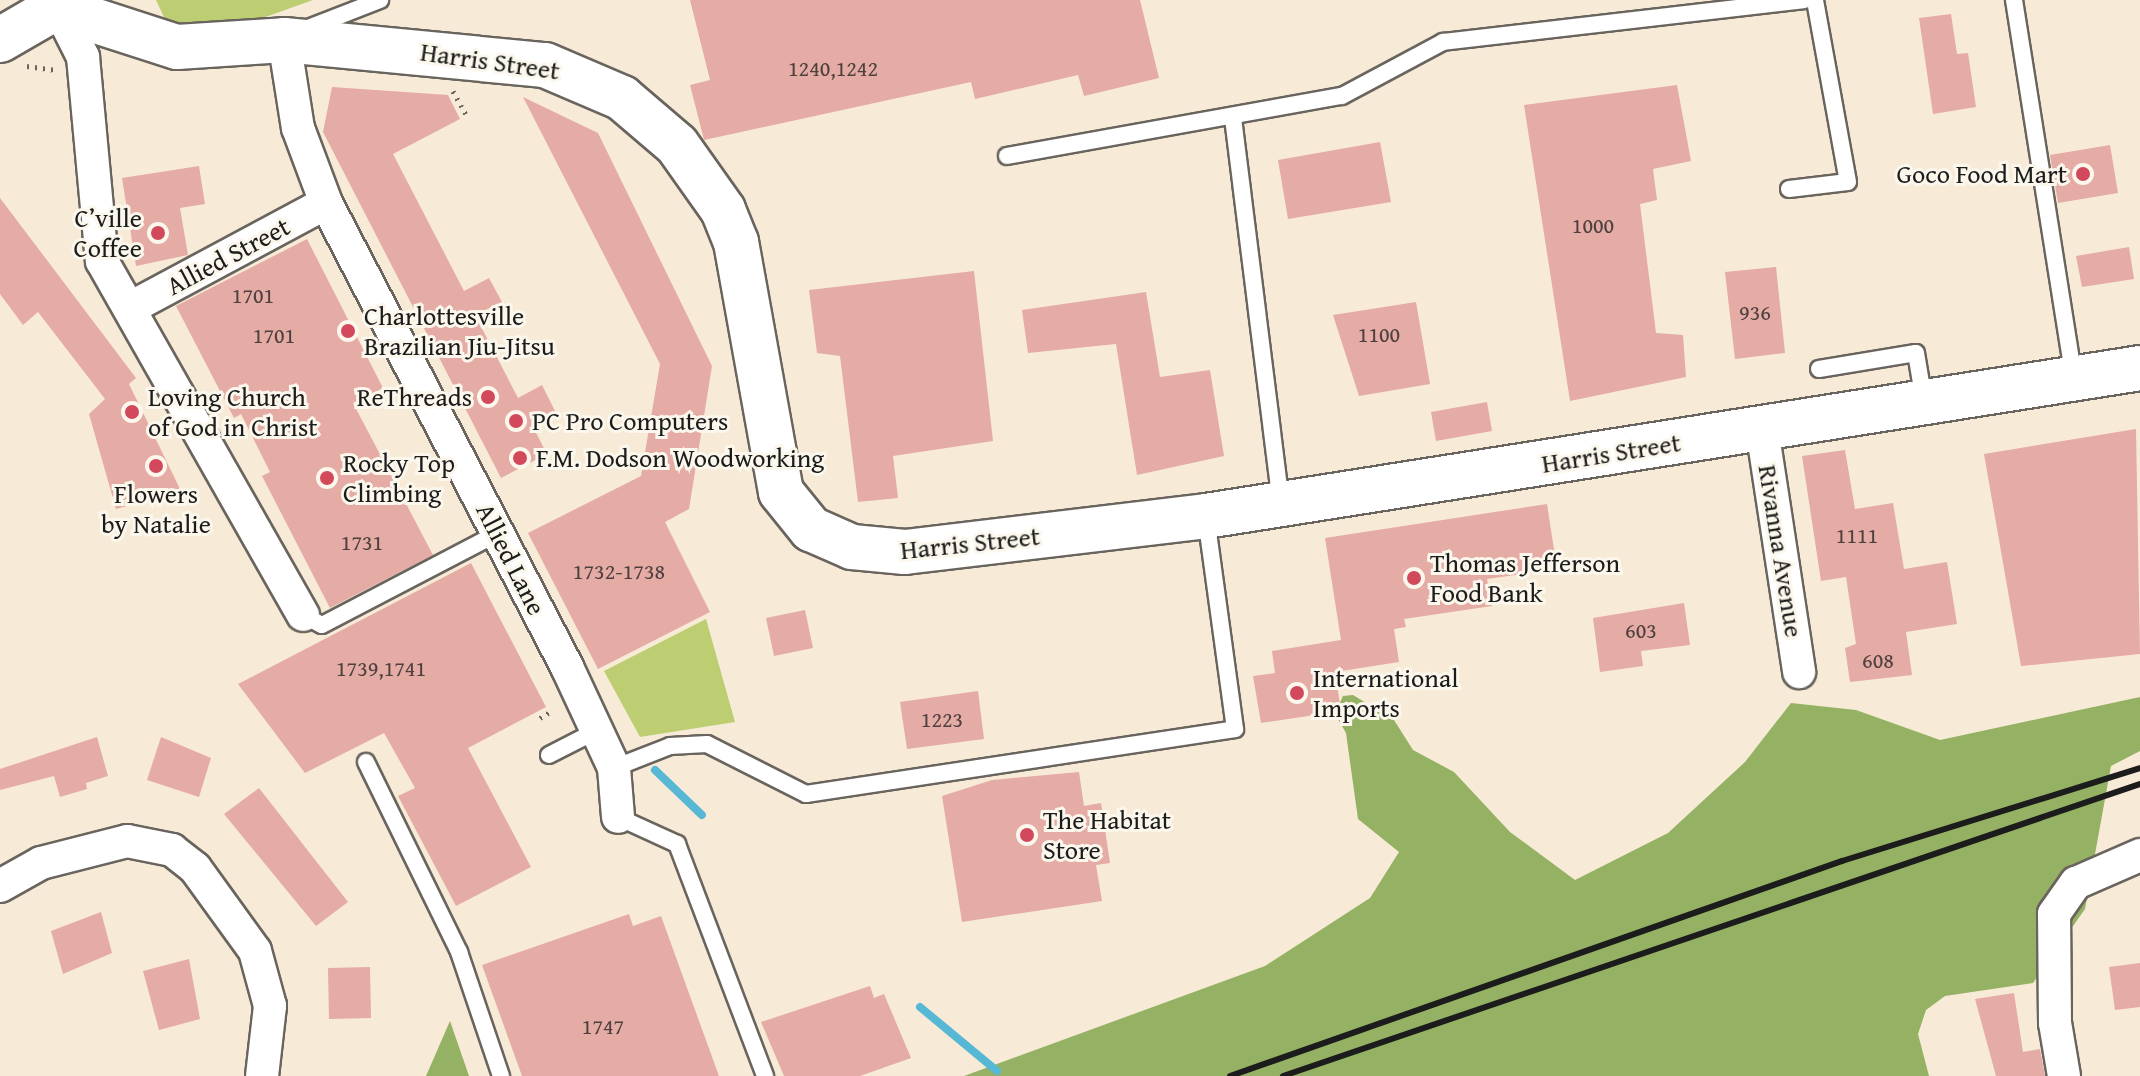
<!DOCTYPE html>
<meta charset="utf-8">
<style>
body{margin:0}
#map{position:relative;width:2140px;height:1076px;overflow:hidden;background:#f7ebd7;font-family:"Gentium Book Plus",serif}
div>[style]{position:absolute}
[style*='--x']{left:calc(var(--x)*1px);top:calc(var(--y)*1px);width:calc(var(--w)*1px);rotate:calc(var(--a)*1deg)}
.green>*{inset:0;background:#bcce71}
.forest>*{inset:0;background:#95b163}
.stream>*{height:8px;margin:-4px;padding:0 4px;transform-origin:4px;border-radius:4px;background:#56b8d5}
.building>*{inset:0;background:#e5aba5}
.path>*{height:5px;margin-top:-2.5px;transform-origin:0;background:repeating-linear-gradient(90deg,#69645d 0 2px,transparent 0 8px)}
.roads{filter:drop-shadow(2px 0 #69645d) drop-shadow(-2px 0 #69645d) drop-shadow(0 2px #69645d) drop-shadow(0 -2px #69645d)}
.lane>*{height:16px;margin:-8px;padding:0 8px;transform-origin:8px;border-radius:8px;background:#fff}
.street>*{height:32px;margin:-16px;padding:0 16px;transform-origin:16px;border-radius:16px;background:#fff}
.secondary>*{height:44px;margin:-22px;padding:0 22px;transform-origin:22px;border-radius:22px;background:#fff}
.rail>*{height:6px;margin:-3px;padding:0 3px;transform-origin:3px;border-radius:3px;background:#1c1c1c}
.dots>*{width:22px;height:22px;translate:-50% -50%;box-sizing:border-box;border:4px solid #fbf7ec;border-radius:50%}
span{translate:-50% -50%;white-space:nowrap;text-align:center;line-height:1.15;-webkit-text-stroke:6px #fbf7ec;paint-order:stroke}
.number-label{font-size:22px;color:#4e403e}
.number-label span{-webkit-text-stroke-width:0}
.street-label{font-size:26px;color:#1c1c1c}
.poi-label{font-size:26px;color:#1c1c1c}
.right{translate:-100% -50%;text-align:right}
.left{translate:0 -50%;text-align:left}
</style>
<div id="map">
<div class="green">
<div style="clip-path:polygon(156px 0,313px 0,257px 20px,169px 28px)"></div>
<div style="clip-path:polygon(706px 619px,735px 722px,640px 737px,604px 671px)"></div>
</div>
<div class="forest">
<div style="clip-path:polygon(1353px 695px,1394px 720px,1413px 750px,1454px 772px,1510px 832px,1575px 880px,1668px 833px,1745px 762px,1791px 703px,1856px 710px,1940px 740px,2140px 697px,2140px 751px,2111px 766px,2085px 909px,2033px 983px,1945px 996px,1926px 1010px,1918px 1034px,1929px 1076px,964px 1076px,1265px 966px,1370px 898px,1399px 852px,1358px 819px,1346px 733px,1335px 714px,1343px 696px)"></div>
<div style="clip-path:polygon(450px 1021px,469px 1076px,426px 1076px)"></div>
</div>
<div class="stream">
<div style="--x:655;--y:770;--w:65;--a:43.8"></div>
<div style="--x:920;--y:1007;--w:100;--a:39.7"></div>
</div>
<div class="building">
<div style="clip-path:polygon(690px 0,1140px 0,1159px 78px,1084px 96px,1078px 75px,975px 99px,971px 82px,704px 140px,690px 85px,710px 80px)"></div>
<div style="clip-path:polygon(1951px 14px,1957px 54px,1968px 53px,1976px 107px,1933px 114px,1919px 18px)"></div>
<div style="clip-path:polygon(1677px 85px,1691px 161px,1653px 169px,1657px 200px,1640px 204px,1656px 333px,1683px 335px,1686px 377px,1570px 401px,1524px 105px)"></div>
<div style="clip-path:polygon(332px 87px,448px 95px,460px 119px,393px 154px,464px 291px,489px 278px,502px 302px,475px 315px,518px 398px,542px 385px,557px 415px,533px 427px,547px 454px,501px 478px,323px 132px)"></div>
<div style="clip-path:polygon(523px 97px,598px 133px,712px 366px,689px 509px,665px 522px,710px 612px,598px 669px,528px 533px,641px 476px,660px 364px)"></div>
<div style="clip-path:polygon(1380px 142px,1391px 202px,1288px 219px,1278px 160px)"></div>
<div style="clip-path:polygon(2110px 145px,2118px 193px,2058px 203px,2050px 155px)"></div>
<div style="clip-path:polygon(199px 166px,205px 204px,180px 208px,188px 255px,136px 266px,122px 178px)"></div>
<div style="clip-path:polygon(0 198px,136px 378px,129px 384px,181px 491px,116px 509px,89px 414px,105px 399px,38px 312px,23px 325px,0 294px)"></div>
<div style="clip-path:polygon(307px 239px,383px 388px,353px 403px,433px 555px,330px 608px,262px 476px,270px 472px,241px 414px,234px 418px,176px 306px)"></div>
<div style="clip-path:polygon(2129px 247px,2134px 279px,2082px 287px,2076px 256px)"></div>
<div style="clip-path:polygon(1776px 267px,1785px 353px,1735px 359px,1725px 272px)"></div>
<div style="clip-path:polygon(974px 271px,993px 441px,893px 456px,898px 498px,858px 502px,840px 356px,817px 353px,809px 290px)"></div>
<div style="clip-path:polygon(1146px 292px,1160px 377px,1210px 370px,1224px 456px,1137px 475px,1116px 344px,1028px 353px,1022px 310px)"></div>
<div style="clip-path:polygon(1416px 302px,1430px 384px,1359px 396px,1333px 315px)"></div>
<div style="clip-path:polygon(1487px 402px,1492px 431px,1436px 441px,1431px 412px)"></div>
<div style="clip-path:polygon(2136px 429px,2140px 654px,2021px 666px,1984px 454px)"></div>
<div style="clip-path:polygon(1845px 450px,1855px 509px,1893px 503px,1904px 569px,1947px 562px,1957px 624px,1906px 632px,1912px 675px,1850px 682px,1845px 648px,1856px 644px,1846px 577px,1821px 581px,1802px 456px)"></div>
<div style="clip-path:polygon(1547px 504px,1557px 569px,1487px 579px,1492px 606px,1404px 619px,1406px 627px,1394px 629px,1399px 662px,1335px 672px,1341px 711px,1261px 723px,1253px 676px,1275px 673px,1272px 651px,1341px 640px,1325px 538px)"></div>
<div style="clip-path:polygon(471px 563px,546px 707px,468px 748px,531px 867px,456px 906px,398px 796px,415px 788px,384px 733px,305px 773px,238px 684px)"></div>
<div style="clip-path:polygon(1684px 603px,1690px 645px,1641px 651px,1643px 666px,1600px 672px,1593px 618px)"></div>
<div style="clip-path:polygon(805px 610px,813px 648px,774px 656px,766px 618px)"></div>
<div style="clip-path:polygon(978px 691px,984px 739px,907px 749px,900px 702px)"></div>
<div style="clip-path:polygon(97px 737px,108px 776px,86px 783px,87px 789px,60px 797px,54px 776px,0 790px,0 769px)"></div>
<div style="clip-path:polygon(161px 737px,211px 758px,199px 797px,147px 780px)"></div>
<div style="clip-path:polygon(1079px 772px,1084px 806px,1101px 803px,1110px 863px,1096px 865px,1102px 901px,962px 922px,942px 796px,992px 780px)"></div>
<div style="clip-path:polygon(259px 788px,348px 902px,316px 926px,224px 814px)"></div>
<div style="clip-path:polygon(101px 912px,112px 953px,63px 974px,51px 931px)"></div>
<div style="clip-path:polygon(629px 914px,633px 926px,661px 916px,719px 1076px,522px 1076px,482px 965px)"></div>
<div style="clip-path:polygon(189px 959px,200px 1019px,159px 1030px,143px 971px)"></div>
<div style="clip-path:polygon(2140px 963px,2140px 1007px,2115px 1010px,2109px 967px)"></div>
<div style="clip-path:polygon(370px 967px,371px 1018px,329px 1019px,328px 968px)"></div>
<div style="clip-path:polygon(870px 986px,874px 998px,884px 994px,911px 1058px,860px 1076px,784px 1076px,761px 1022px)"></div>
<div style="clip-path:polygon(2014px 993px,2023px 1052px,2040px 1049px,2045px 1076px,1996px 1076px,1975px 999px)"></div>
</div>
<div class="path">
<div style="--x:27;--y:66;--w:29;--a:8"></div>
<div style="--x:453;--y:91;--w:31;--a:61"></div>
<div style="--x:540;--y:718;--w:15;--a:-32"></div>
</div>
<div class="roads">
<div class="lane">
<div style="--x:2014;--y:0;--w:382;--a:81"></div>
<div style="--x:303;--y:30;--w:83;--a:-21.3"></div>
<div style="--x:1233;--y:118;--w:388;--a:82.9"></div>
<div style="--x:1007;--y:156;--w:340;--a:-10.2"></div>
<div style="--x:1342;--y:96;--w:115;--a:-28.1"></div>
<div style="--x:1443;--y:42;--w:363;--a:-6.6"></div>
<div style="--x:1789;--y:189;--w:59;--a:-6.8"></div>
<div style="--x:1848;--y:182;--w:185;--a:-100.3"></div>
<div style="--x:1819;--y:369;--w:98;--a:-9.4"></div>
<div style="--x:1916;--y:353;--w:49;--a:80.5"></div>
<div style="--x:303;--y:615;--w:21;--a:28"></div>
<div style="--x:322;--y:625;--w:199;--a:-27.6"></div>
<div style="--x:549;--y:755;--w:53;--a:-27.1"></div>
<div style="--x:366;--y:762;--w:212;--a:63.9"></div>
<div style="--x:459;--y:952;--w:131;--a:71.3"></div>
<div style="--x:614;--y:768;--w:60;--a:-21.4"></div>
<div style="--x:670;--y:746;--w:37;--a:-3"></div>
<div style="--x:707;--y:744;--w:111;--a:26.8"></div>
<div style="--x:806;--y:794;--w:434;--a:-8.6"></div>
<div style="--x:1235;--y:729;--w:213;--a:-97.8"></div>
<div style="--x:618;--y:817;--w:65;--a:24.6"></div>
<div style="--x:677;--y:844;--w:248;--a:69.2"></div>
</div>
<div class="street">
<div style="--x:59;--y:9;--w:54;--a:63.4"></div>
<div style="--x:83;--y:57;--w:205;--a:84.7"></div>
<div style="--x:102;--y:261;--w:407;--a:60.4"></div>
<div style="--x:284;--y:40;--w:89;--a:81"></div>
<div style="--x:298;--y:128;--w:80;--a:69.5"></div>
<div style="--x:326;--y:203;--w:523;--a:62.55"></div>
<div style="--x:567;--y:667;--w:111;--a:65"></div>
<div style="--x:614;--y:768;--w:49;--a:85.3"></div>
<div style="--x:130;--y:308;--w:222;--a:-28.2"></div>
<div style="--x:1762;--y:429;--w:246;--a:81.3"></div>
<div style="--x:0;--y:886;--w:47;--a:-29.3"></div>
<div style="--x:41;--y:863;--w:89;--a:-14.3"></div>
<div style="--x:127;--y:841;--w:46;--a:11.3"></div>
<div style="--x:172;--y:850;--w:29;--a:38"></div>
<div style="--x:195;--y:868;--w:102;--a:54.1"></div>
<div style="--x:255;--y:951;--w:57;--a:74.7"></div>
<div style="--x:270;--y:1006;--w:70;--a:96.5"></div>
<div style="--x:2064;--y:1076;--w:54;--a:-99.6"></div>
<div style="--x:2055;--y:1023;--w:109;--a:-90.5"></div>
<div style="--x:2054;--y:914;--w:38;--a:-55"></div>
<div style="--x:2076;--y:883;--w:70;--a:-23.6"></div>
</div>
<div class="secondary">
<div style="--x:59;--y:9;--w:124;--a:17.9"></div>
<div style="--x:177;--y:47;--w:107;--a:-3.7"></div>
<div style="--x:284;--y:40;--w:262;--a:5.5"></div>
<div style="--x:545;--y:65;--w:84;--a:23.2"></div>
<div style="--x:622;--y:98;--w:72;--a:40.5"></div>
<div style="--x:677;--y:145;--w:80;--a:54.7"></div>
<div style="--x:723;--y:210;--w:35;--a:68"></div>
<div style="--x:736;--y:242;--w:254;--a:79.8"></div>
<div style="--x:781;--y:492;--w:48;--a:51"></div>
<div style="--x:811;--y:529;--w:45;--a:23.7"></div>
<div style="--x:852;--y:547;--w:53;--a:5.4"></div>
<div style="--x:905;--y:552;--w:303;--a:-6.8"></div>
<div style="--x:1206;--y:516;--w:946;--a:-9"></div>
<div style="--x:0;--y:40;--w:80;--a:-30.1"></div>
</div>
</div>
<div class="rail">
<div style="--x:1230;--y:1076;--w:649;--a:-19.36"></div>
<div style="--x:1842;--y:861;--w:312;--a:-17.3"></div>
<div style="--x:1283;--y:1076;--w:905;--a:-18.82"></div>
</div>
<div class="dots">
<div style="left:2083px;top:174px;background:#d1495b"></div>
<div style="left:158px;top:233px;background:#d1495b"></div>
<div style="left:348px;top:331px;background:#d1495b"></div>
<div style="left:488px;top:397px;background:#d1495b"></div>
<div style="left:132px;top:412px;background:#d1495b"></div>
<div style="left:516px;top:421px;background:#d1495b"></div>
<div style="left:520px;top:458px;background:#d1495b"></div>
<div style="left:156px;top:466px;background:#d1495b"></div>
<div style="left:327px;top:478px;background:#d1495b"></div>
<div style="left:1414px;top:578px;background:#d1495b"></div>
<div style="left:1297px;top:693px;background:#d1495b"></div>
<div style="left:1027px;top:835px;background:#d1495b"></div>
</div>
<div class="number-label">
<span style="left:833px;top:69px">1240,1242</span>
<span style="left:1593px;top:226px">1000</span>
<span style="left:253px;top:296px">1701</span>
<span style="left:1755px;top:313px">936</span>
<span style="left:1379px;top:335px">1100</span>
<span style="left:274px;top:336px">1701</span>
<span style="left:1857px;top:536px">1111</span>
<span style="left:362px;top:543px">1731</span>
<span style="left:619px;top:572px">1732-1738</span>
<span style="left:1641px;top:631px">603</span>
<span style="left:1878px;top:661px">608</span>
<span style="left:381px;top:669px">1739,1741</span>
<span style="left:942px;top:720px">1223</span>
<span style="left:603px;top:1027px">1747</span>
</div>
<div class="street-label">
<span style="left:490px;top:61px;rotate:8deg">Harris Street</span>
<span style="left:228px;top:256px;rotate:-28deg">Allied Street</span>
<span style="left:1611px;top:453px;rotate:-9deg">Harris Street</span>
<span style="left:970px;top:543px;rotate:-6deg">Harris Street</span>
<span style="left:1781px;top:551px;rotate:81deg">Rivanna Avenue</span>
<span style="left:511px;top:559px;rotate:63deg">Allied Lane</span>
</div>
<div class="poi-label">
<span class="right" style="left:2067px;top:174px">Goco Food Mart</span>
<span class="right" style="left:142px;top:233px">C’ville<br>Coffee</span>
<span class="left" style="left:364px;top:331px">Charlottesville<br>Brazilian Jiu-Jitsu</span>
<span class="left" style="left:148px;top:412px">Loving Church<br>of God in Christ</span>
<span class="right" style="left:472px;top:397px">ReThreads</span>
<span class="left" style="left:532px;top:421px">PC Pro Computers</span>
<span class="left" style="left:536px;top:458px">F.M. Dodson Woodworking</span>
<span class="left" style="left:343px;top:478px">Rocky Top<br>Climbing</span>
<span style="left:156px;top:509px">Flowers<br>by Natalie</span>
<span class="left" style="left:1430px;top:578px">Thomas Jefferson<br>Food Bank</span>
<span class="left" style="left:1313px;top:693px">International<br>Imports</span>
<span class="left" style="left:1043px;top:835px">The Habitat<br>Store</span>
</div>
</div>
